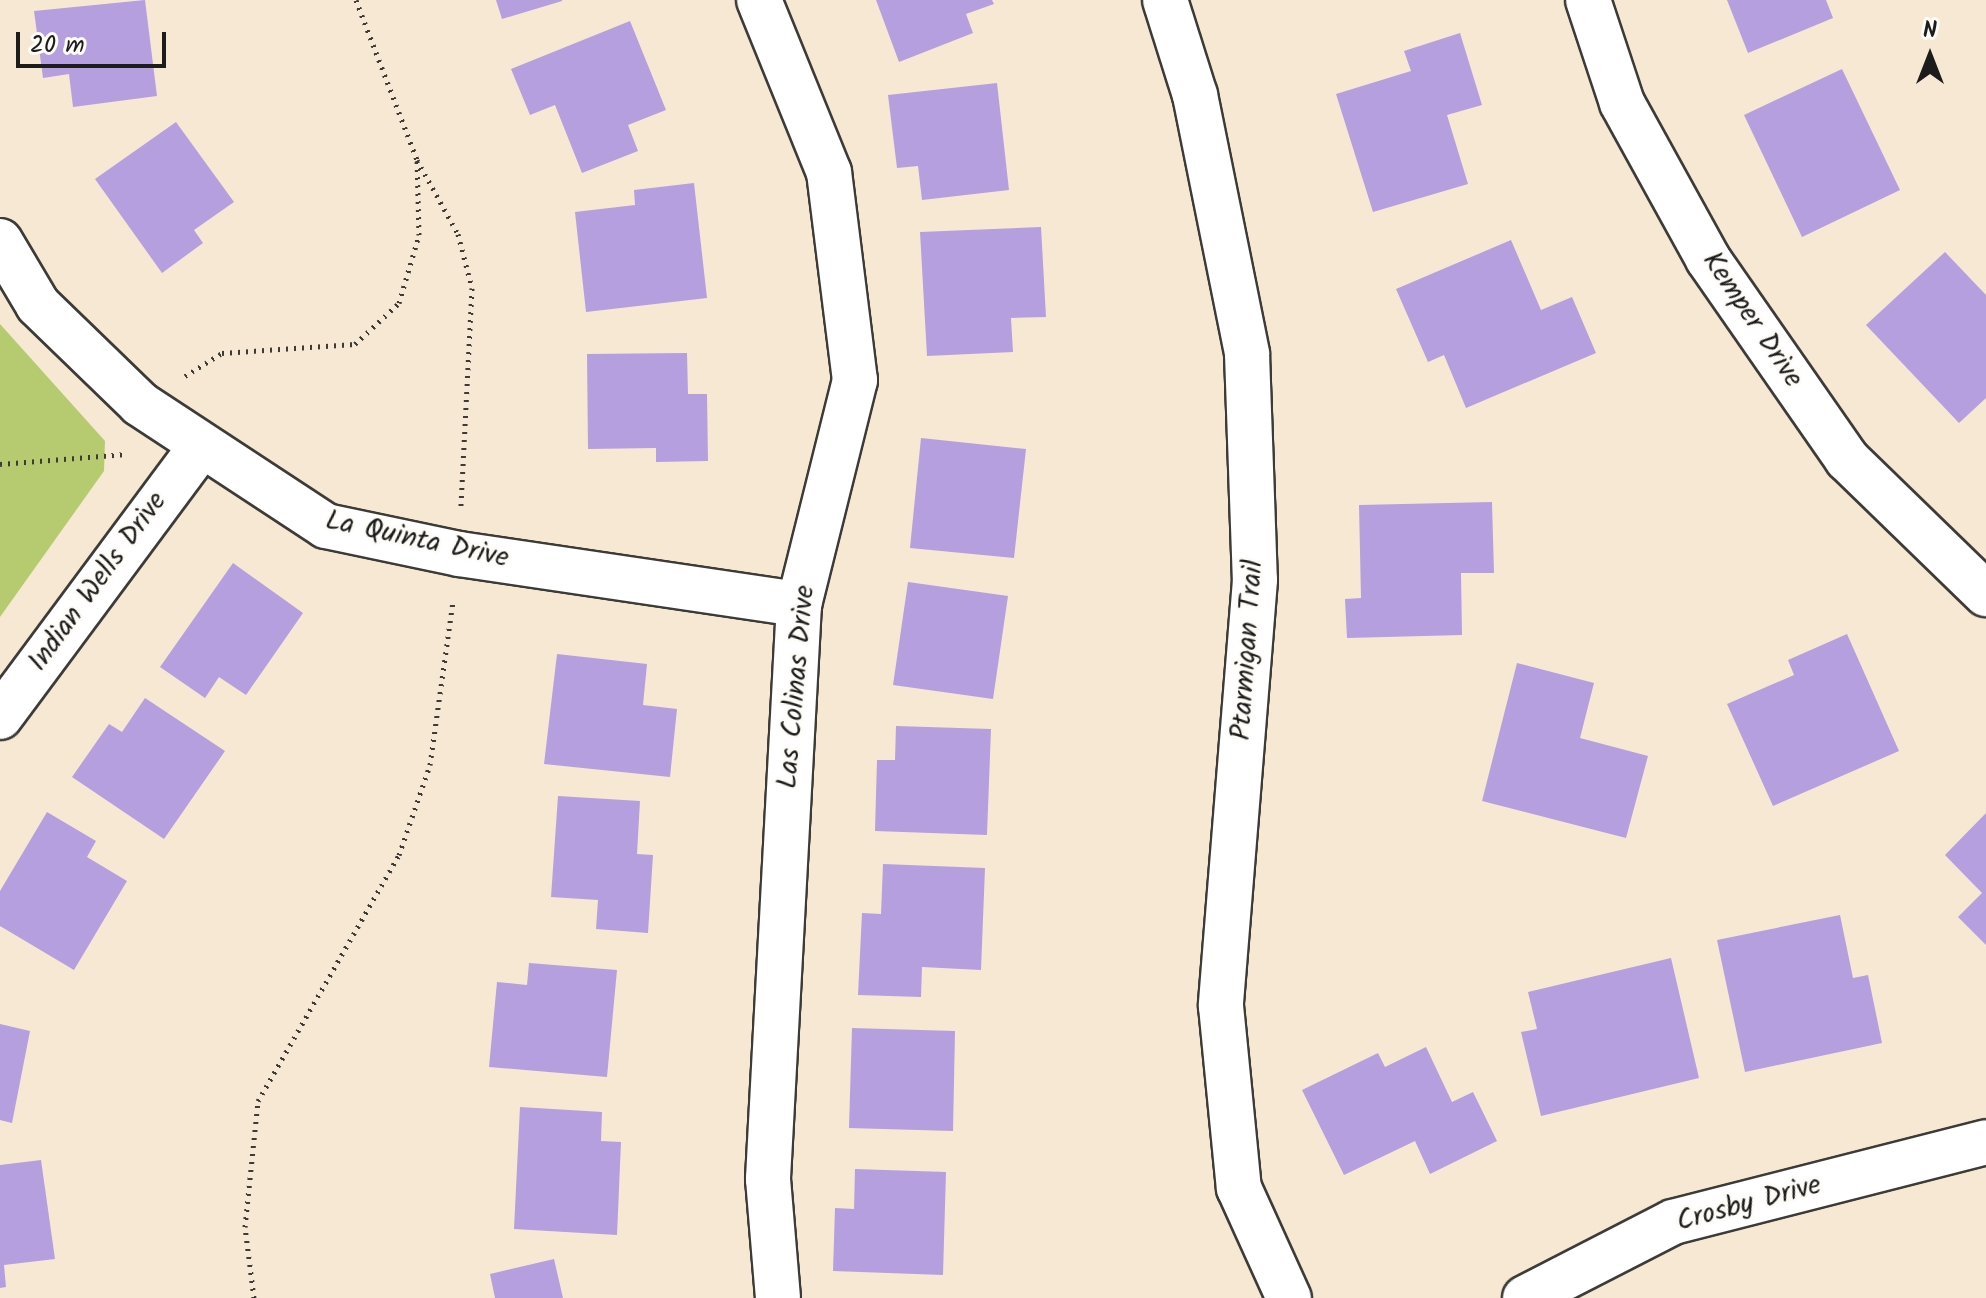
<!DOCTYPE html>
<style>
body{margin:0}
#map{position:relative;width:1986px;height:1298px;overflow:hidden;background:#f6e8d3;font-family:Kalam,sans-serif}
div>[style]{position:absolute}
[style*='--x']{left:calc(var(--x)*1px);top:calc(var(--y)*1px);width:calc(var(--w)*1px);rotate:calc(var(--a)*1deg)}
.green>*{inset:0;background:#b6cb6f}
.building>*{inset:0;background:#b59fdf}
.path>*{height:5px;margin-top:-2.5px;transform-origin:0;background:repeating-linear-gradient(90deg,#3d3b37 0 2px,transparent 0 8px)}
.roads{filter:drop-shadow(2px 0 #3d3b37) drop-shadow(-2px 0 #3d3b37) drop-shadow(0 2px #3d3b37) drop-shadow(0 -2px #3d3b37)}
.minor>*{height:44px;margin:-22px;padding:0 22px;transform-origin:22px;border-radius:22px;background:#fff}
span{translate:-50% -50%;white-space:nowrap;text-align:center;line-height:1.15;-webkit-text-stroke:6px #fdfcf7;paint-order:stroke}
.street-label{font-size:28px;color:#1c1c1c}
.north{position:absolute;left:1890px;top:16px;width:80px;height:80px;-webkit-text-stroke:6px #fdfcf7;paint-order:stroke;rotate:0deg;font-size:22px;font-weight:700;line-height:32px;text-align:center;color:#1c1c1c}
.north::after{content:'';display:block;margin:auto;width:28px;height:36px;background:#1c1c1c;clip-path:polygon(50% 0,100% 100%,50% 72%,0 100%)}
.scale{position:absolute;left:16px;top:32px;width:150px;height:36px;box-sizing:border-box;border:4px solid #1c1c1c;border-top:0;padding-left:10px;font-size:24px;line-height:28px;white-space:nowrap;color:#1c1c1c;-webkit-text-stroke:6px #fdfcf7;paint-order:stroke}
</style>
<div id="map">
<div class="green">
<div style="clip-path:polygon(0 324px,105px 441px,104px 471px,0 617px)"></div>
</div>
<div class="building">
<div style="clip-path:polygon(145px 0,157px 96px,73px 107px,69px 74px,43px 78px,34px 11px)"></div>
<div style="clip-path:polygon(496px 0,562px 0,562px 1px,502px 19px)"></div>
<div style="clip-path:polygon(876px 0,992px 0,994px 4px,966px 14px,973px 33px,899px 62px)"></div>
<div style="clip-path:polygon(1727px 0,1826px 0,1833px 18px,1748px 53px)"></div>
<div style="clip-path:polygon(630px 21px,666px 110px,628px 125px,638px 151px,582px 173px,555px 105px,530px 115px,511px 69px)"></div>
<div style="clip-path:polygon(1460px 33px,1482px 105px,1447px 115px,1468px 184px,1373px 212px,1336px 94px,1411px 71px,1404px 51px)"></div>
<div style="clip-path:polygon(1842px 69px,1900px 190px,1802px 237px,1744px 115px)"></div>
<div style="clip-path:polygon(997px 83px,1009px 190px,922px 200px,918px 166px,897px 168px,888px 95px)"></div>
<div style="clip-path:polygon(176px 122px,234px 202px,194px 230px,203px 243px,162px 273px,95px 179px)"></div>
<div style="clip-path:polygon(694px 183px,707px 298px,586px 312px,575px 212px,635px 205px,634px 190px)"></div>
<div style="clip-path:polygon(1041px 227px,1046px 317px,1011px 318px,1013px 352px,927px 356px,920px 232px)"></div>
<div style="clip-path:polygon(1511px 240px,1541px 310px,1572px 297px,1596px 353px,1466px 408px,1444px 355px,1428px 362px,1396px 289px)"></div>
<div style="clip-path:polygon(1945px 252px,1986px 295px,1986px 398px,1959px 423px,1866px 325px)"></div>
<div style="clip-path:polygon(687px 353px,688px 394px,707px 394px,708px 461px,656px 462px,656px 448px,588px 449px,587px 354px)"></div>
<div style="clip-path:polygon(921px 438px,1026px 449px,1014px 558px,910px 548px)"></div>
<div style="clip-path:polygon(1492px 502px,1494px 573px,1461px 573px,1462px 635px,1347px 638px,1345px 599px,1361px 598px,1359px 505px)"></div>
<div style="clip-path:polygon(233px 563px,303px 613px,246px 695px,219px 677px,205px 698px,160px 667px)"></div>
<div style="clip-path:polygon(908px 582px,1008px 596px,993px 699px,893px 685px)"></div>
<div style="clip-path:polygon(1847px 634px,1899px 751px,1773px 806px,1727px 704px,1794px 675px,1788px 660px)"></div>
<div style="clip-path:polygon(557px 654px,647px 664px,643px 705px,677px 709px,670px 777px,544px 764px)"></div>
<div style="clip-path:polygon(1517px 663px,1594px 683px,1580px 738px,1648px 756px,1626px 838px,1482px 801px)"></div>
<div style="clip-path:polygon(145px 698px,225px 751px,164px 839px,72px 777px,109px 724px,122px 732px)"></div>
<div style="clip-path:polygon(896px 726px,991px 729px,987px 835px,875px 831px,877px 760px,895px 760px)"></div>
<div style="clip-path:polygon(558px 796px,640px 801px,637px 854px,653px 855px,648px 933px,596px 929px,598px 900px,551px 897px)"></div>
<div style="clip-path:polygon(47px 812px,96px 841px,87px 857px,127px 881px,74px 970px,0 926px,0 891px)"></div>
<div style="clip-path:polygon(1986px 813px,1986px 945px,1958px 917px,1982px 893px,1945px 855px)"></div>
<div style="clip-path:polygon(883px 864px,985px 868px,981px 970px,922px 967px,921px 997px,858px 995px,862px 913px,881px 914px)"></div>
<div style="clip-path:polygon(1840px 915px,1853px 978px,1868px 975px,1882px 1043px,1745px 1072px,1717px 940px)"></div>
<div style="clip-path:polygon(1671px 958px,1699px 1078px,1541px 1116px,1521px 1032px,1537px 1029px,1528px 992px)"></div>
<div style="clip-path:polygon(529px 963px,617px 970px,607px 1077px,489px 1067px,497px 982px,527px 985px)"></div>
<div style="clip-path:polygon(0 1024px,30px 1031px,12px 1123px,0 1120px)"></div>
<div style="clip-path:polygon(852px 1028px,955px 1031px,953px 1131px,849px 1128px)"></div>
<div style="clip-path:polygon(1426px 1047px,1452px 1102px,1473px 1092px,1497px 1141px,1430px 1174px,1415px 1141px,1344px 1175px,1302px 1090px,1378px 1053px,1385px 1067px)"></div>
<div style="clip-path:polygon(520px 1107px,602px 1112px,601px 1141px,621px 1142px,617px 1235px,514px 1229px)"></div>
<div style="clip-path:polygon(41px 1160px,55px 1259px,4px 1265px,6px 1287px,0 1288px,0 1165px)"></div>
<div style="clip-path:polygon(855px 1169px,946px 1172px,943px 1275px,833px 1271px,835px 1208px,854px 1209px)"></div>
<div style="clip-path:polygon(554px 1259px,563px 1298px,495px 1298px,490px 1274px)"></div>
</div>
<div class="path">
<div style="--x:356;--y:0;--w:171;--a:69.1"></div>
<div style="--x:417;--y:160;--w:85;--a:61"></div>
<div style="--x:458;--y:234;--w:56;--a:75.5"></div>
<div style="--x:472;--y:288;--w:219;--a:92.9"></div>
<div style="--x:185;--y:376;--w:44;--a:-31.9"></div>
<div style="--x:222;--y:353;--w:133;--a:-3.9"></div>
<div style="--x:355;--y:344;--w:60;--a:-43"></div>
<div style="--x:399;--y:303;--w:71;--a:-73.6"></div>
<div style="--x:419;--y:235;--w:74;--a:-91.5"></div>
<div style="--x:0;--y:464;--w:127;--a:-4.5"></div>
<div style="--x:254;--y:1298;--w:72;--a:-97.2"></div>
<div style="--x:245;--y:1227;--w:127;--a:-84.1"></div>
<div style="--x:258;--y:1101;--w:284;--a:-60.2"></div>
<div style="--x:399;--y:855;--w:95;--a:-71"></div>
<div style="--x:430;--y:765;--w:166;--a:-82"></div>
</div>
<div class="roads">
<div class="minor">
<div style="--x:759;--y:0;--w:186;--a:67.9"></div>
<div style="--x:829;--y:172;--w:210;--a:82.9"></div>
<div style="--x:855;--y:380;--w:231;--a:104"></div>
<div style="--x:799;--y:604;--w:576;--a:93.09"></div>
<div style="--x:768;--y:1179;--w:119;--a:85.2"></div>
<div style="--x:1165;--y:0;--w:100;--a:72.5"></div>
<div style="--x:1195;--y:95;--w:264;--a:78.6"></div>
<div style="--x:1247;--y:354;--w:226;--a:88"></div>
<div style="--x:1255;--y:580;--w:427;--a:94.6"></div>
<div style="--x:1221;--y:1006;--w:183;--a:84.4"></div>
<div style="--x:1239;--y:1188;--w:121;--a:65.6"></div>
<div style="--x:1588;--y:0;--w:108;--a:71.7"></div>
<div style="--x:1622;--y:103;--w:178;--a:61.1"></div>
<div style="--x:1708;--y:259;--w:244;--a:55.2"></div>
<div style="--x:1847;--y:459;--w:194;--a:44.2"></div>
<div style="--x:0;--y:241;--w:74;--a:59.3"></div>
<div style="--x:38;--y:305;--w:142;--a:44.1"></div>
<div style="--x:140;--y:404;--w:222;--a:33.3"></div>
<div style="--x:326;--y:526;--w:136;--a:11.9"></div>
<div style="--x:459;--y:554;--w:344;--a:8.4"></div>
<div style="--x:0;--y:717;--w:334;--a:-53.4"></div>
<div style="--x:1525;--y:1298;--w:166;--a:-27.2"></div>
<div style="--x:1673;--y:1222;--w:323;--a:-14.3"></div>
</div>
</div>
<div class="street-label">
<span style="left:1752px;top:320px;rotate:56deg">Kemper Drive</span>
<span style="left:417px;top:540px;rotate:12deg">La Quinta Drive</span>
<span style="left:98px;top:582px;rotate:-54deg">Indian Wells Drive</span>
<span style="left:1248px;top:650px;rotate:-86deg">Ptarmigan Trail</span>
<span style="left:797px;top:687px;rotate:-85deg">Las Colinas Drive</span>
<span style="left:1749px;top:1204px;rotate:-15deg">Crosby Drive</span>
</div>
<div class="north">N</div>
<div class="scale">20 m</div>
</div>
